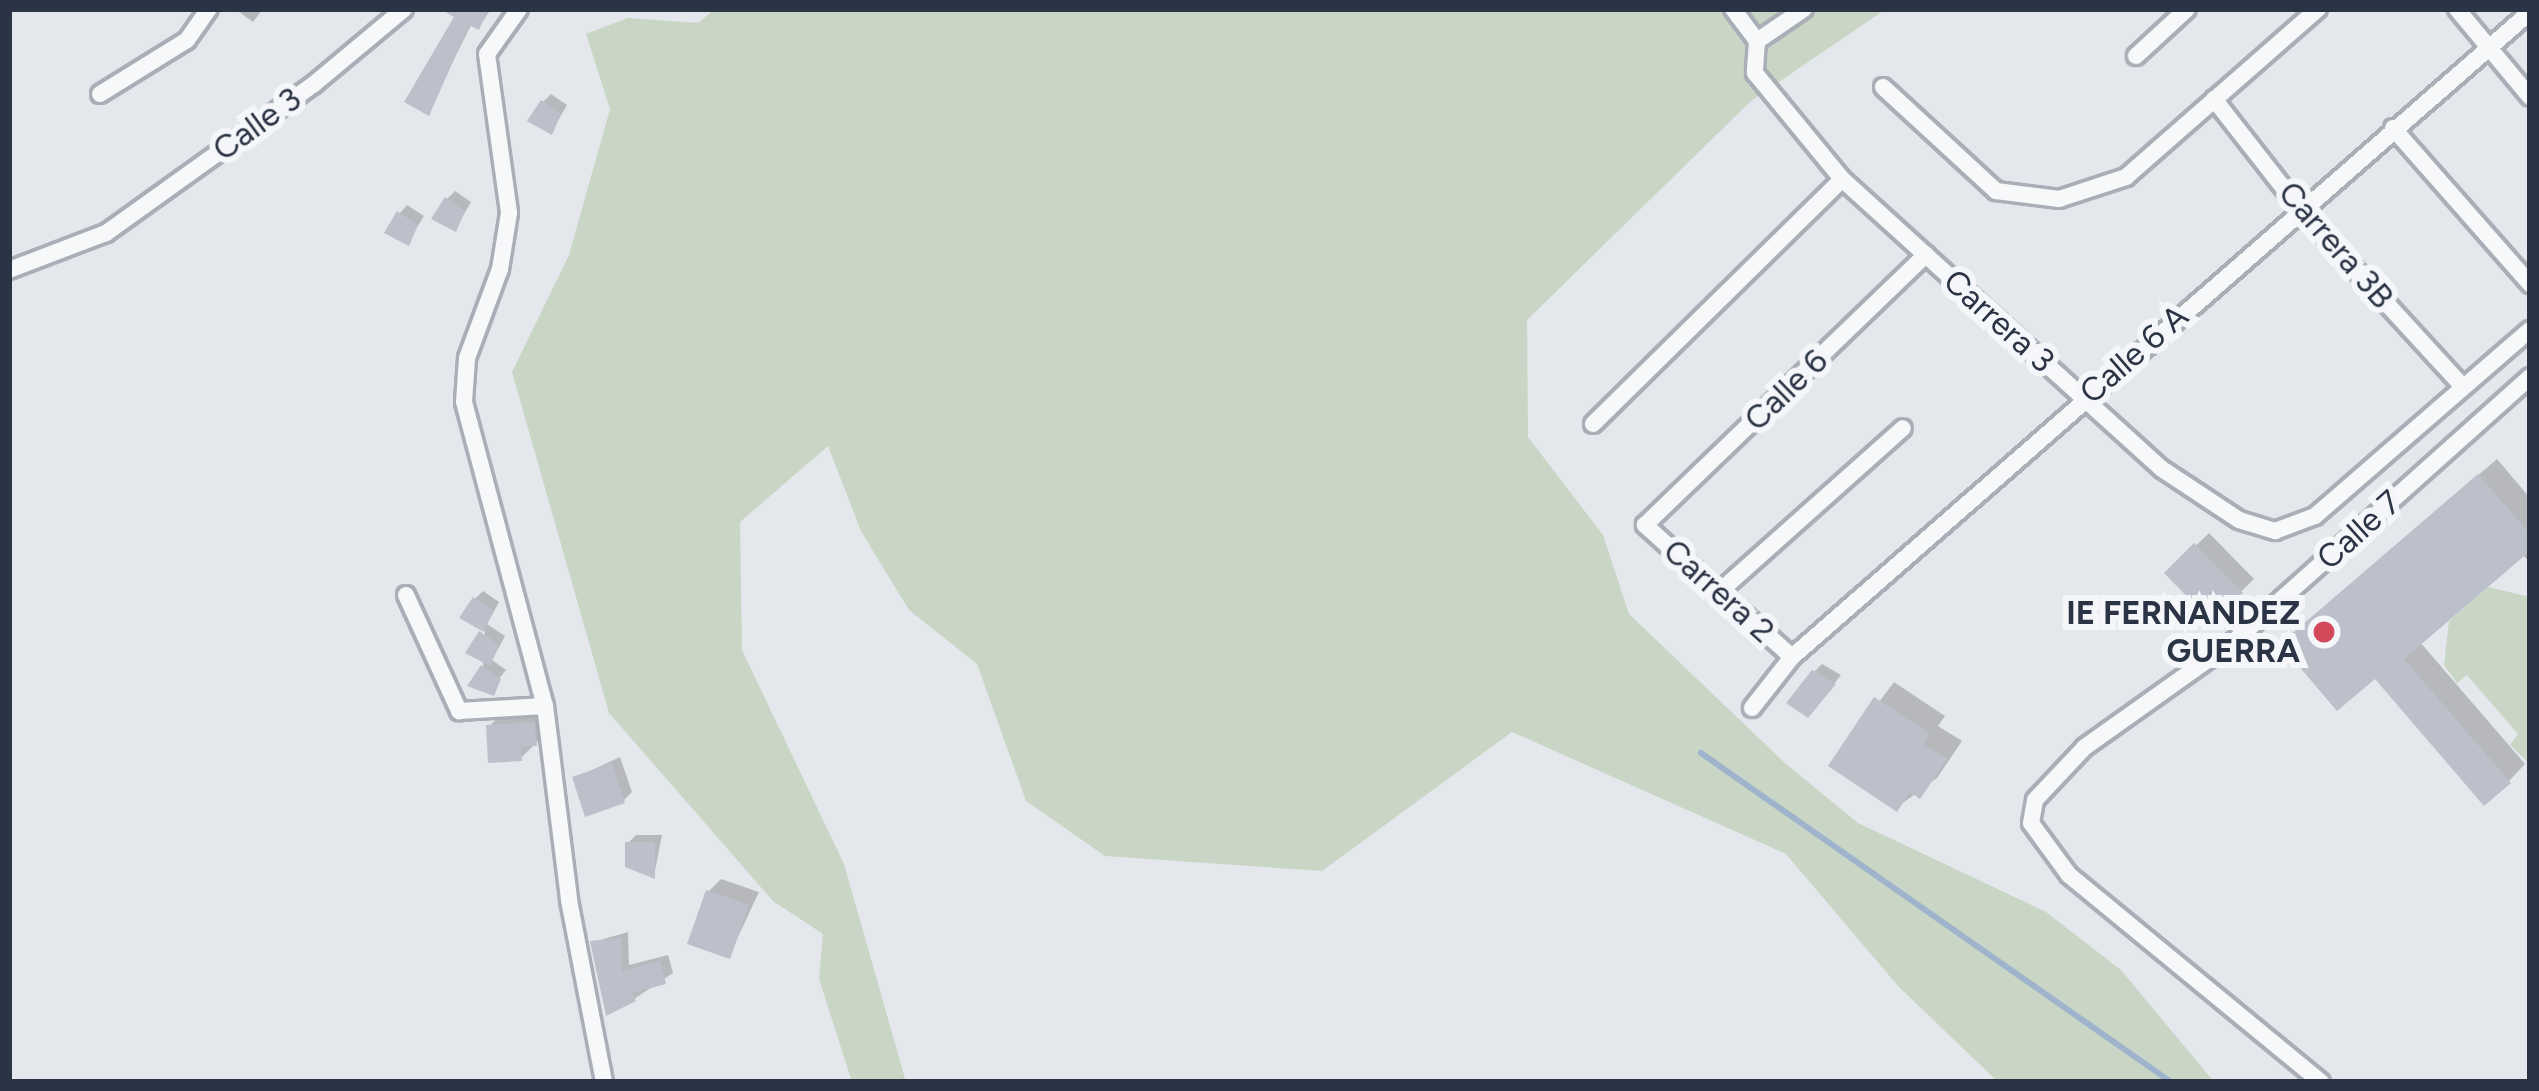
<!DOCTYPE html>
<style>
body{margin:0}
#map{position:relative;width:2539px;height:1091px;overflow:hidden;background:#e4e7ec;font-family:Figtree,sans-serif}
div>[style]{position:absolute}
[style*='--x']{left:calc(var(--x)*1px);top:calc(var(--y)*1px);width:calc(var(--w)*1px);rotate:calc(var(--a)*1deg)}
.green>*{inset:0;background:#c9d6c5}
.shadow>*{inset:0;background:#0003}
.stream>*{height:6px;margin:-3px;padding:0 3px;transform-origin:3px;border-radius:3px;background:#9fb4cc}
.building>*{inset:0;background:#bbc0ca}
.roads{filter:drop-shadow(3px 0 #a9aeb7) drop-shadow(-3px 0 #a9aeb7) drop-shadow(0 3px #a9aeb7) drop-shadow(0 -3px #a9aeb7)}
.minor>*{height:16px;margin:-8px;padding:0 8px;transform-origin:8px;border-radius:8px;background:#f7f8fa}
.dots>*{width:33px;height:33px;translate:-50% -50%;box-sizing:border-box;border:6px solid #f4f6f9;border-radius:50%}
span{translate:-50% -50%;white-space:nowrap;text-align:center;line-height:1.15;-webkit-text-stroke:12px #f4f6f9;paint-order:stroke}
.street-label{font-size:33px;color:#2b3445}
.poi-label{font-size:33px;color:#2b3445;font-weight:700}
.right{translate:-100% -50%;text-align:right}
.frame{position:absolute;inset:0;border:12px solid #2b3445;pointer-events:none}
</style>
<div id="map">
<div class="green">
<div style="clip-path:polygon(715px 9px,1886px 9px,1751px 101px,1527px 320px,1528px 437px,1603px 535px,1629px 614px,1786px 764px,1858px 823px,2046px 912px,2121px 970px,2214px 1082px,1998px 1082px,1898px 986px,1786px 854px,1512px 732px,1322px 871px,1105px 856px,1026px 801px,977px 664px,909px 610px,861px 531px,828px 446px,740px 522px,742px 650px,844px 864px,906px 1082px,852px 1082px,819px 979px,823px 934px,773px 901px,609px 713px,512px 372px,569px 255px,610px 109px,586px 34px,628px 18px,698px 23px)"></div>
<div style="clip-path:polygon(2488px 587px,2530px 597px,2530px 764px,2510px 745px,2518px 734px,2467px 675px,2457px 683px,2444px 665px,2449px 621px)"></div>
</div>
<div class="shadow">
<div style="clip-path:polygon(235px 9px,263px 9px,253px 22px)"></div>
<div style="clip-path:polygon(461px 9px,491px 9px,479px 27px,472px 23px,428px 112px)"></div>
<div style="clip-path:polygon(551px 94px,567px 105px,552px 131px,543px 102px)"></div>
<div style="clip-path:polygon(455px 191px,471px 202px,456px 228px,447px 199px)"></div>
<div style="clip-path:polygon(407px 205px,424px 216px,408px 242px,400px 213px)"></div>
<div style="clip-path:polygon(2497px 459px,2530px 498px,2530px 563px,2522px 554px,2420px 642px,2525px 764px,2509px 781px,2375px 674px,2301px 627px)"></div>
<div style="clip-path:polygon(2209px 533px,2254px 579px,2213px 619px,2168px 573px)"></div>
<div style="clip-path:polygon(483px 591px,499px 602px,487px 624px,505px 636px,492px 660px,506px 670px,494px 685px,483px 667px,485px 629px,475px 599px)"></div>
<div style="clip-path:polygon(1822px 664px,1841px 675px,1816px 706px,1814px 672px)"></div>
<div style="clip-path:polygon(1894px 682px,1945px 716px,1938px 726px,1962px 741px,1937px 778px,1896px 808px,1832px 765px)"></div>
<div style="clip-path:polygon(541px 716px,544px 735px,521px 758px,489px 727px,497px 718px)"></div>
<div style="clip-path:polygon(620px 757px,632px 792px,624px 800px,575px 778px)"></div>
<div style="clip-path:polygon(636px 835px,662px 835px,654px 876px,628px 843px)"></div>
<div style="clip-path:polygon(721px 879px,759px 892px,729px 956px,708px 892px)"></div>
<div style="clip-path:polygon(628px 932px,629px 965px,668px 955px,673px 973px,634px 999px,593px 942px)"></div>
</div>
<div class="stream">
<div style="--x:1701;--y:753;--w:574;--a:34.99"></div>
</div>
<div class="building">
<div style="clip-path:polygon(440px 9px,488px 9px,479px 30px,469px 25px,429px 116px,404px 102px,454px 17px)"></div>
<div style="clip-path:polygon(541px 100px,561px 114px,552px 135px,527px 121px)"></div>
<div style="clip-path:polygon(445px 197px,465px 211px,456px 232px,431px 219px)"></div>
<div style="clip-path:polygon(397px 211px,418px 225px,409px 246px,384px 233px)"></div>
<div style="clip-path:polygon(2478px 474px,2530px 534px,2530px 551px,2404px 659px,2511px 783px,2484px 806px,2375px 679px,2337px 711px,2280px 644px)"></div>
<div style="clip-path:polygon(2194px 543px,2243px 593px,2213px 623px,2164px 573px)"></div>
<div style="clip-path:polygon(473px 597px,493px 610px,484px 632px,459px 618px)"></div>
<div style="clip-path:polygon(479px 631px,499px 645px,490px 666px,465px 653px)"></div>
<div style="clip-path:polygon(481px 665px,501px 679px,494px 696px,467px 686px)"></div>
<div style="clip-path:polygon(1812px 670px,1836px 684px,1808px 718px,1786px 703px)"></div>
<div style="clip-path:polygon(1874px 697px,1930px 734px,1923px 744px,1947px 759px,1920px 799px,1910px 792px,1897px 812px,1828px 766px)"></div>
<div style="clip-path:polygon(534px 722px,537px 746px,521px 746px,522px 761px,488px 763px,486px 725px)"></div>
<div style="clip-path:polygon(612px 763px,625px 803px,585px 817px,572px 777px)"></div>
<div style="clip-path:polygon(625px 842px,655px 842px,655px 879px,625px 867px)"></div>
<div style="clip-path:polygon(706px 890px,749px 905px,730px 959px,687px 944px)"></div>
<div style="clip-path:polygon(621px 938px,622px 971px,660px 961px,666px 984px,632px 993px,636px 1001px,606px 1016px,590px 941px)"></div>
</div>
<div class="roads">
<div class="minor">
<div style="--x:519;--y:9;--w:55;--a:125.4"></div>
<div style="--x:487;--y:54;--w:161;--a:82.1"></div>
<div style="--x:509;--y:213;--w:57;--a:99.1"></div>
<div style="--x:500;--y:269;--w:95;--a:110.3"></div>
<div style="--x:467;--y:358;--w:44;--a:93.9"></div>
<div style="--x:464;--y:402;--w:315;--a:75.1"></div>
<div style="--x:545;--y:706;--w:195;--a:82.9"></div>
<div style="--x:569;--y:900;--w:185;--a:79.1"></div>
<div style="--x:1733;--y:9;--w:40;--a:53"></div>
<div style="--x:1804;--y:9;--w:57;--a:145.8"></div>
<div style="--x:1757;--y:41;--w:32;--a:94"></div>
<div style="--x:1755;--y:73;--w:137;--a:50.6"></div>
<div style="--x:1842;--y:179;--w:432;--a:42.2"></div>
<div style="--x:2162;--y:469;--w:92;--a:33.5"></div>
<div style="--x:2239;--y:520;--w:38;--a:17"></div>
<div style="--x:2275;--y:531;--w:43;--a:-20.6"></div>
<div style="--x:2315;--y:516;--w:284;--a:-40.9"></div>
<div style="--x:2457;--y:9;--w:114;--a:50.3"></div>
<div style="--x:2136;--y:56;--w:69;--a:-42.7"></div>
<div style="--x:1883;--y:87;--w:154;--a:42.6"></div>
<div style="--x:1996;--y:191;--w:64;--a:7.2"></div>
<div style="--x:2059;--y:199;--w:71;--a:-18.2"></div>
<div style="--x:2126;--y:177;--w:255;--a:-41.2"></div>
<div style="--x:100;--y:94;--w:102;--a:-31.8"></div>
<div style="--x:187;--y:40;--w:38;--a:-55"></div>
<div style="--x:2214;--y:99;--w:140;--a:52"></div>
<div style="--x:2300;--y:209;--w:241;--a:47.5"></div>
<div style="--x:2393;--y:128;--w:208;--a:48.7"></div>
<div style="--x:9;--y:270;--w:104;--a:-20.9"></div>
<div style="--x:106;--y:233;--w:256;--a:-35.6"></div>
<div style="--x:314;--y:84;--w:117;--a:-39.8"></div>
<div style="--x:1593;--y:424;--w:349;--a:-44.5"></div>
<div style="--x:1719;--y:592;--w:246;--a:-41.7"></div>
<div style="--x:406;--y:595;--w:128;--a:65.4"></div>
<div style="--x:459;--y:711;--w:86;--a:-3.3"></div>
<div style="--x:1792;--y:657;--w:198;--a:-138.1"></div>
<div style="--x:1645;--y:525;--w:390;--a:-43.9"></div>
<div style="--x:1752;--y:708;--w:65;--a:-51.9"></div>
<div style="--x:1792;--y:657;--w:980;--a:-41.15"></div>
<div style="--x:2321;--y:1082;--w:326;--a:-140.6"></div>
<div style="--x:2069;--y:875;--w:64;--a:-126.2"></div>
<div style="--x:2031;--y:823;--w:23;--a:-80"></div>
<div style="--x:2035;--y:800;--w:73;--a:-46.7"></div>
<div style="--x:2085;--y:747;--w:186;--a:-35.4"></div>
<div style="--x:2237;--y:639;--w:393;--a:-41.8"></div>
</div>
</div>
<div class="dots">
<div style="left:2324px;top:632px;background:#d1495b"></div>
</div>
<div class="street-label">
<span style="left:257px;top:124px;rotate:-36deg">Calle 3</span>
<span style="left:2336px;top:245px;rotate:49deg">Carrera 3B</span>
<span style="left:1999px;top:321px;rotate:42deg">Carrera 3</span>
<span style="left:2134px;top:354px;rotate:-41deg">Calle 6 A</span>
<span style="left:1786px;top:390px;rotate:-44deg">Calle 6</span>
<span style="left:2359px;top:530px;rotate:-42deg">Calle 7</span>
<span style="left:1719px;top:591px;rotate:42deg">Carrera 2</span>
</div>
<div class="poi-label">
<span class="right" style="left:2300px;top:632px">IE FERNANDEZ<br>GUERRA</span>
</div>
<div class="frame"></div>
</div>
